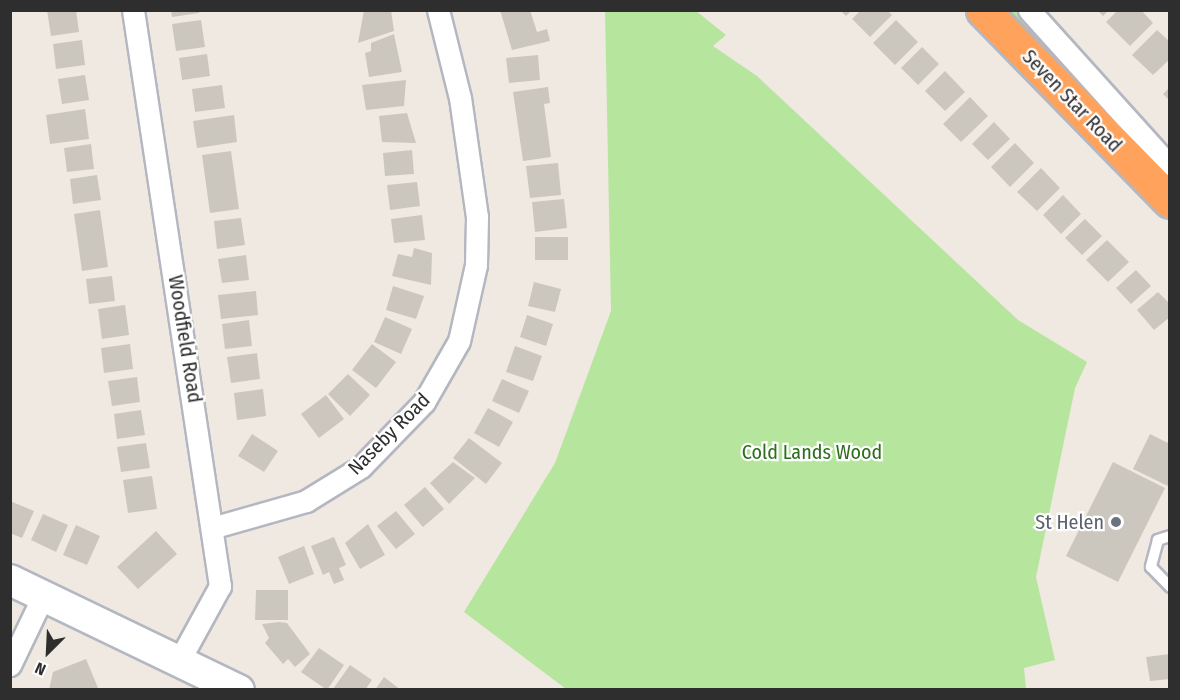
<!DOCTYPE html>
<style>
body{margin:0}
#map{position:relative;width:1180px;height:700px;overflow:hidden;background:#efe9e1;font-family:"Fira Sans Condensed",sans-serif}
div>[style]{position:absolute}
[style*='--x']{left:calc(var(--x)*1px);top:calc(var(--y)*1px);width:calc(var(--w)*1px);rotate:calc(var(--a)*1deg)}
.green>*{inset:0;background:#b6e59e}
.building>*{inset:0;background:#cbc7bf}
.roads{filter:drop-shadow(2px 0 #b4b7c1) drop-shadow(-2px 0 #b4b7c1) drop-shadow(0 2px #b4b7c1) drop-shadow(0 -2px #b4b7c1)}
.lane>*{height:10px;margin:-5px;padding:0 5px;transform-origin:5px;border-radius:5px;background:#fff}
.street>*{height:21px;margin:-10.5px;padding:0 10.5px;transform-origin:10.5px;border-radius:10.5px;background:#fff}
.secondary>*{height:30px;margin:-15px;padding:0 15px;transform-origin:15px;border-radius:15px;background:#fff}
.highway>*{height:33px;margin:-16.5px;padding:0 16.5px;transform-origin:16.5px;border-radius:16.5px;background:#ffa35c}
.dots>*{width:16px;height:16px;translate:-50% -50%;box-sizing:border-box;border:3px solid #fff;border-radius:50%}
span{translate:-50% -50%;white-space:nowrap;text-align:center;line-height:1.15;-webkit-text-stroke:4.5px #fff;paint-order:stroke}
.street-label{font-size:20px;color:#2e2e2e}
.park-label{font-size:20px;color:#2c6e1b}
.worship-label{font-size:20px;color:#5b616d}
.right{translate:-100% -50%;text-align:right}
.frame{position:absolute;inset:0;border:12px solid #2e2e2e;pointer-events:none}
.north{position:absolute;left:18px;top:622px;width:60px;height:60px;-webkit-text-stroke:4px #fff;paint-order:stroke;rotate:204deg;font-size:16px;font-weight:700;line-height:24px;text-align:center;color:#2e2e2e}
.north::after{content:'';display:block;margin:auto;width:21px;height:27px;background:#2e2e2e;clip-path:polygon(50% 0,100% 100%,50% 72%,0 100%)}
</style>
<div id="map">
<div class="green">
<div style="clip-path:polygon(605px 11px,696px 11px,726px 35px,713px 46px,757px 76px,1018px 320px,1087px 362px,1075px 388px,1036px 577px,1055px 660px,1024px 668px,1026px 689px,566px 689px,464px 612px,555px 463px,611px 311px)"></div>
<div style="clip-path:polygon(999px 11px,1018px 11px,1154px 161px)"></div>
</div>
<div class="building">
<div style="clip-path:polygon(47px 10px,76px 10px,79px 32px,51px 36px)"></div>
<div style="clip-path:polygon(171px 10px,199px 10px,199px 13px,172px 17px)"></div>
<div style="clip-path:polygon(364px 10px,391px 10px,394px 31px,358px 43px)"></div>
<div style="clip-path:polygon(500px 10px,530px 10px,537px 32px,547px 29px,550px 41px,512px 50px)"></div>
<div style="clip-path:polygon(840px 10px,852px 10px,846px 16px)"></div>
<div style="clip-path:polygon(861px 10px,887px 10px,892px 15px,870px 37px,852px 19px)"></div>
<div style="clip-path:polygon(1097px 10px,1109px 10px,1103px 16px)"></div>
<div style="clip-path:polygon(1118px 10px,1141px 10px,1153px 23px,1130px 46px,1106px 22px)"></div>
<div style="clip-path:polygon(201px 20px,205px 47px,176px 51px,172px 24px)"></div>
<div style="clip-path:polygon(896px 20px,918px 42px,895px 65px,873px 43px)"></div>
<div style="clip-path:polygon(1157px 30px,1170px 42px,1170px 59px,1153px 75px,1132px 55px)"></div>
<div style="clip-path:polygon(394px 34px,402px 72px,369px 77px,365px 53px,371px 51px,371px 43px)"></div>
<div style="clip-path:polygon(82px 40px,85px 65px,56px 69px,53px 44px)"></div>
<div style="clip-path:polygon(922px 47px,939px 64px,918px 85px,901px 68px)"></div>
<div style="clip-path:polygon(207px 54px,210px 76px,182px 80px,179px 58px)"></div>
<div style="clip-path:polygon(538px 55px,540px 80px,509px 83px,506px 58px)"></div>
<div style="clip-path:polygon(945px 71px,965px 92px,945px 111px,925px 91px)"></div>
<div style="clip-path:polygon(85px 75px,89px 100px,62px 104px,58px 79px)"></div>
<div style="clip-path:polygon(406px 80px,404px 106px,366px 110px,362px 85px)"></div>
<div style="clip-path:polygon(222px 85px,225px 108px,195px 112px,192px 89px)"></div>
<div style="clip-path:polygon(548px 87px,550px 103px,544px 104px,551px 157px,523px 161px,513px 92px)"></div>
<div style="clip-path:polygon(1170px 87px,1170px 101px,1163px 94px)"></div>
<div style="clip-path:polygon(970px 97px,988px 116px,961px 142px,943px 124px)"></div>
<div style="clip-path:polygon(85px 109px,89px 139px,50px 144px,46px 115px)"></div>
<div style="clip-path:polygon(407px 113px,416px 143px,382px 142px,379px 116px)"></div>
<div style="clip-path:polygon(234px 115px,237px 142px,197px 148px,193px 121px)"></div>
<div style="clip-path:polygon(994px 122px,1010px 139px,988px 160px,972px 144px)"></div>
<div style="clip-path:polygon(1015px 143px,1034px 163px,1010px 187px,991px 167px)"></div>
<div style="clip-path:polygon(91px 144px,94px 169px,67px 172px,64px 148px)"></div>
<div style="clip-path:polygon(412px 150px,414px 174px,385px 176px,383px 153px)"></div>
<div style="clip-path:polygon(231px 151px,239px 209px,210px 213px,202px 155px)"></div>
<div style="clip-path:polygon(558px 163px,561px 195px,530px 198px,526px 166px)"></div>
<div style="clip-path:polygon(1041px 168px,1060px 188px,1037px 211px,1017px 192px)"></div>
<div style="clip-path:polygon(97px 175px,101px 200px,73px 204px,70px 179px)"></div>
<div style="clip-path:polygon(417px 182px,420px 206px,390px 210px,387px 185px)"></div>
<div style="clip-path:polygon(1063px 195px,1081px 214px,1061px 234px,1043px 215px)"></div>
<div style="clip-path:polygon(564px 199px,567px 228px,535px 232px,532px 202px)"></div>
<div style="clip-path:polygon(100px 210px,108px 267px,82px 271px,74px 214px)"></div>
<div style="clip-path:polygon(422px 215px,425px 240px,394px 243px,391px 219px)"></div>
<div style="clip-path:polygon(241px 218px,245px 245px,217px 249px,214px 221px)"></div>
<div style="clip-path:polygon(1085px 219px,1102px 236px,1082px 255px,1065px 238px)"></div>
<div style="clip-path:polygon(535px 237px,568px 237px,568px 260px,535px 260px)"></div>
<div style="clip-path:polygon(1107px 240px,1129px 262px,1108px 282px,1086px 260px)"></div>
<div style="clip-path:polygon(414px 248px,432px 253px,431px 285px,392px 276px,398px 254px,412px 257px)"></div>
<div style="clip-path:polygon(246px 255px,249px 280px,222px 283px,218px 259px)"></div>
<div style="clip-path:polygon(1136px 270px,1151px 286px,1131px 304px,1116px 288px)"></div>
<div style="clip-path:polygon(112px 276px,115px 301px,89px 304px,86px 279px)"></div>
<div style="clip-path:polygon(534px 282px,561px 289px,555px 312px,528px 306px)"></div>
<div style="clip-path:polygon(393px 286px,424px 296px,416px 319px,386px 310px)"></div>
<div style="clip-path:polygon(256px 291px,258px 315px,221px 319px,218px 295px)"></div>
<div style="clip-path:polygon(1158px 292px,1170px 304px,1170px 317px,1154px 330px,1137px 310px)"></div>
<div style="clip-path:polygon(125px 305px,129px 335px,102px 339px,98px 309px)"></div>
<div style="clip-path:polygon(527px 315px,553px 324px,546px 346px,520px 337px)"></div>
<div style="clip-path:polygon(385px 317px,412px 329px,401px 354px,374px 342px)"></div>
<div style="clip-path:polygon(249px 320px,252px 346px,225px 349px,222px 324px)"></div>
<div style="clip-path:polygon(130px 344px,133px 369px,104px 373px,101px 348px)"></div>
<div style="clip-path:polygon(372px 344px,396px 362px,376px 388px,352px 370px)"></div>
<div style="clip-path:polygon(515px 346px,542px 356px,533px 381px,506px 372px)"></div>
<div style="clip-path:polygon(257px 353px,260px 379px,231px 383px,227px 357px)"></div>
<div style="clip-path:polygon(348px 374px,370px 395px,350px 416px,328px 394px)"></div>
<div style="clip-path:polygon(137px 377px,140px 402px,112px 406px,108px 381px)"></div>
<div style="clip-path:polygon(502px 379px,529px 391px,519px 413px,492px 401px)"></div>
<div style="clip-path:polygon(263px 389px,266px 416px,237px 420px,234px 393px)"></div>
<div style="clip-path:polygon(326px 395px,344px 419px,319px 438px,301px 414px)"></div>
<div style="clip-path:polygon(488px 408px,513px 422px,499px 447px,474px 433px)"></div>
<div style="clip-path:polygon(141px 410px,145px 435px,117px 439px,114px 414px)"></div>
<div style="clip-path:polygon(252px 434px,278px 451px,264px 472px,238px 456px)"></div>
<div style="clip-path:polygon(1150px 434px,1170px 444px,1170px 487px,1133px 469px)"></div>
<div style="clip-path:polygon(469px 438px,502px 463px,486px 484px,453px 458px)"></div>
<div style="clip-path:polygon(146px 443px,150px 468px,121px 472px,117px 447px)"></div>
<div style="clip-path:polygon(453px 462px,475px 478px,449px 504px,430px 483px)"></div>
<div style="clip-path:polygon(1113px 462px,1165px 488px,1118px 582px,1066px 556px)"></div>
<div style="clip-path:polygon(152px 476px,157px 509px,128px 513px,123px 480px)"></div>
<div style="clip-path:polygon(425px 487px,444px 509px,423px 527px,404px 505px)"></div>
<div style="clip-path:polygon(10px 501px,34px 511px,22px 538px,10px 533px)"></div>
<div style="clip-path:polygon(396px 511px,415px 534px,396px 549px,377px 526px)"></div>
<div style="clip-path:polygon(43px 514px,68px 525px,56px 552px,31px 540px)"></div>
<div style="clip-path:polygon(368px 524px,385px 555px,360px 569px,345px 543px)"></div>
<div style="clip-path:polygon(76px 525px,100px 536px,87px 565px,63px 555px)"></div>
<div style="clip-path:polygon(156px 531px,177px 554px,138px 589px,117px 567px)"></div>
<div style="clip-path:polygon(334px 537px,346px 565px,339px 568px,344px 580px,334px 584px,329px 572px,323px 575px,311px 546px)"></div>
<div style="clip-path:polygon(304px 546px,314px 574px,289px 584px,278px 557px)"></div>
<div style="clip-path:polygon(256px 590px,288px 590px,288px 620px,255px 620px)"></div>
<div style="clip-path:polygon(279px 622px,287px 623px,310px 654px,295px 667px,288px 659px,283px 664px,265px 643px,269px 638px,262px 624px)"></div>
<div style="clip-path:polygon(319px 648px,344px 665px,327px 690px,301px 672px)"></div>
<div style="clip-path:polygon(1170px 654px,1170px 679px,1150px 681px,1146px 657px)"></div>
<div style="clip-path:polygon(86px 659px,98px 688px,49px 690px,53px 672px)"></div>
<div style="clip-path:polygon(350px 665px,372px 680px,365px 690px,333px 689px)"></div>
<div style="clip-path:polygon(384px 677px,401px 690px,375px 690px)"></div>
</div>
<div class="roads">
<div class="lane">
<div style="--x:1170;--y:536;--w:13;--a:162"></div>
<div style="--x:1158;--y:540;--w:28;--a:105"></div>
<div style="--x:1151;--y:567;--w:28;--a:46"></div>
</div>
<div class="street">
<div style="--x:133;--y:10;--w:583;--a:81.41"></div>
<div style="--x:220;--y:586;--w:83;--a:118.7"></div>
<div style="--x:1029;--y:10;--w:205;--a:48"></div>
<div style="--x:1166;--y:162;--w:31;--a:101"></div>
<div style="--x:215;--y:527;--w:95;--a:-15.9"></div>
<div style="--x:306;--y:501;--w:65;--a:-31.7"></div>
<div style="--x:361;--y:467;--w:91;--a:-45.9"></div>
<div style="--x:424;--y:402;--w:70;--a:-60.2"></div>
<div style="--x:459;--y:341;--w:78;--a:-77.4"></div>
<div style="--x:476;--y:265;--w:48;--a:-88.8"></div>
<div style="--x:477;--y:217;--w:120;--a:-98.1"></div>
<div style="--x:460;--y:98;--w:91;--a:-104"></div>
<div style="--x:10;--y:665;--w:76;--a:-64.4"></div>
</div>
<div class="secondary">
<div style="--x:10;--y:580;--w:254;--a:25.7"></div>
</div>
<div class="highway">
<div style="--x:983;--y:10;--w:267;--a:45.6"></div>
</div>
</div>
<div class="dots">
<div style="left:1116px;top:522px;background:#6b7280"></div>
</div>
<div class="street-label">
<span style="left:1072px;top:101px;rotate:46deg">Seven Star Road</span>
<span style="left:185px;top:339px;rotate:81deg">Woodfield Road</span>
<span style="left:389px;top:434px;rotate:-45deg">Naseby Road</span>
</div>
<div class="park-label">
<span style="left:812px;top:452px">Cold Lands Wood</span>
</div>
<div class="worship-label">
<span class="right" style="left:1104px;top:522px">St Helen</span>
</div>
<div class="frame"></div>
<div class="north">N</div>
</div>
